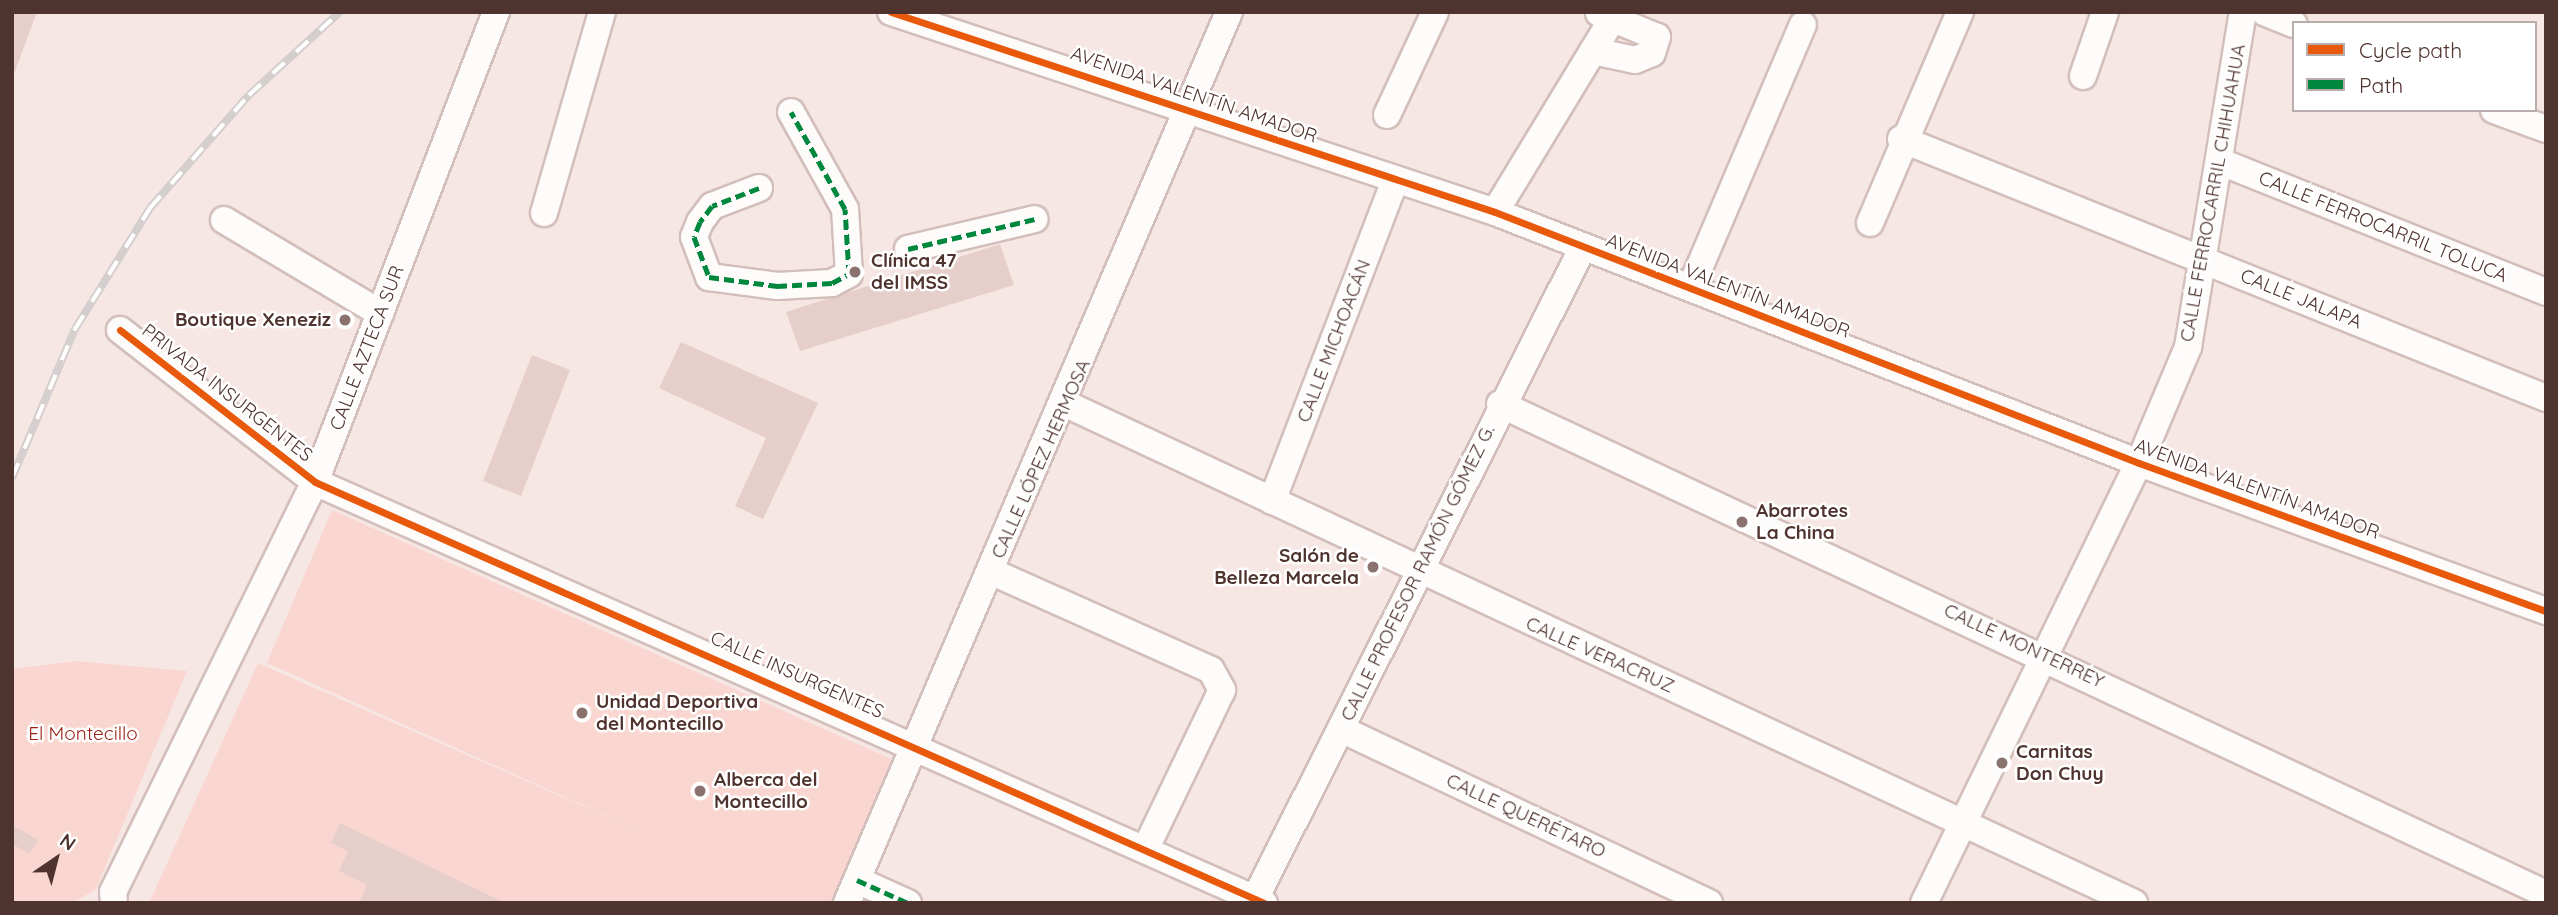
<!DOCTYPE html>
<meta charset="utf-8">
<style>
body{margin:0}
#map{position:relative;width:2558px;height:915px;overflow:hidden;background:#f7e7e4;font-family:Quicksand,sans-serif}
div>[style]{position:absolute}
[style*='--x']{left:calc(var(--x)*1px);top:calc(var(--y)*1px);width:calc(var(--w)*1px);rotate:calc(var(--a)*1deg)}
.green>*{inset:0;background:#fad6d0}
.building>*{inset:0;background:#e6cfca}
.roads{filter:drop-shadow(2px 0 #d2beba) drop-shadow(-2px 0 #d2beba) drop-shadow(0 2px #d2beba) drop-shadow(0 -2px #d2beba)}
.minor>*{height:26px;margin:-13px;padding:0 13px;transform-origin:13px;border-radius:13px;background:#fefbfb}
.rail>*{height:8px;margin-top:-4px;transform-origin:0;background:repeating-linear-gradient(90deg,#fff 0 16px,#d4cece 0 32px);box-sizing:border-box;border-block:2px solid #d4cece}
.quiet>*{height:5px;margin-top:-2.5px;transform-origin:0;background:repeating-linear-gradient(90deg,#00873e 0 10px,transparent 0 15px)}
.cycleway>*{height:7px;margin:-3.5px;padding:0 3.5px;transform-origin:3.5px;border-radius:3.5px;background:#e8590c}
.dots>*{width:19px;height:19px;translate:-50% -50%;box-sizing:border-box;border:4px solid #fff;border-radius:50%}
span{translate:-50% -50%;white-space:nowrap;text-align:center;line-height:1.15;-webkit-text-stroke:5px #fff;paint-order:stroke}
.street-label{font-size:19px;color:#4f332e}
.poi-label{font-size:19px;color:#4f332e;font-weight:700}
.left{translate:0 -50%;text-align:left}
.right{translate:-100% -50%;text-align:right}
.park-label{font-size:19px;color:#9a2417}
.frame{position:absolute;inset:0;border:14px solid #4f332e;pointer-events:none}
.legend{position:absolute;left:2292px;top:21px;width:245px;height:91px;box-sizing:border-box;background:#fff;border:2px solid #b9adab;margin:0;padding:9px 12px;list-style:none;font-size:21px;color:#4f332e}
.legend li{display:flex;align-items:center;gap:14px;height:35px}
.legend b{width:35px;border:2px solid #b9adab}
.north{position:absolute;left:21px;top:824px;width:70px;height:70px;-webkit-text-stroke:5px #fff;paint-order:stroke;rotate:35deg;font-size:19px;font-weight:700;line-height:28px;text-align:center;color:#4f332e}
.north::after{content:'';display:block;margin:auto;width:24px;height:32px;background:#4f332e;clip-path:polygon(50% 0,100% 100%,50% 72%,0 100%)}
</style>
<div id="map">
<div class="green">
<div style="clip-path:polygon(332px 510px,898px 762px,837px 903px,149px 903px,258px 663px,665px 842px,267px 663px)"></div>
<div style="clip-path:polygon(76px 661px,187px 671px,96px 889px,73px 903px,12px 903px,12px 669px)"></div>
</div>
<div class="building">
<div style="clip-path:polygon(12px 12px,37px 12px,14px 74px,12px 74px)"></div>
<div style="clip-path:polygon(1000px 244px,1014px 285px,800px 351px,786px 312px)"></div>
<div style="clip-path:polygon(681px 342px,818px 403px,763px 519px,735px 506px,766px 438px,659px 388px)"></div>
<div style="clip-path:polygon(532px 355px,570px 370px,521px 496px,483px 481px)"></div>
<div style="clip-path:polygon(340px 823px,505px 903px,359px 903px,367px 885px,339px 871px,348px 851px,331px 843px)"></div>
<div style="clip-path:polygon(12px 825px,38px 840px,29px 854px,12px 844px)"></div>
</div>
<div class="roads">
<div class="minor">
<div style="--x:891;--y:12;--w:636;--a:18.32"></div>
<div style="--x:1495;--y:212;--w:691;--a:21.29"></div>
<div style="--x:2139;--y:463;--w:433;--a:20"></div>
<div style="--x:2264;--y:12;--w:32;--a:22"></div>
<div style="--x:1593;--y:51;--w:43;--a:12.1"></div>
<div style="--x:1635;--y:60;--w:18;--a:-22"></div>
<div style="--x:1652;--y:53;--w:17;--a:-73"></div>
<div style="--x:1657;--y:37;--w:63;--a:-157.5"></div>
<div style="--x:2083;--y:76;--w:68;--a:-71"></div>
<div style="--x:2494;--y:110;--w:55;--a:20.1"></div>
<div style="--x:1387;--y:115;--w:114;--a:-65"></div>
<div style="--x:1901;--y:139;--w:695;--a:21.88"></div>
<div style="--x:2221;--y:162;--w:350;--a:21.8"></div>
<div style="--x:759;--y:188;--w:50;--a:159"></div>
<div style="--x:712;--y:206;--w:20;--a:127"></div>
<div style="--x:700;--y:222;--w:16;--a:112"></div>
<div style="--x:694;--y:237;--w:43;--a:69.4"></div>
<div style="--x:709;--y:277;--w:69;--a:7.5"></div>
<div style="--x:777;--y:286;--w:55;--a:-3.1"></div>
<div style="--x:832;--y:283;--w:19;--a:-28"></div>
<div style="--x:849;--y:274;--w:65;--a:-93.5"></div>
<div style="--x:845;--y:209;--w:111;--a:-119.1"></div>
<div style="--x:1495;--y:212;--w:227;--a:-58.7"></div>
<div style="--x:544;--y:213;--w:209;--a:-73.9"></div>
<div style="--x:224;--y:220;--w:182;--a:30.8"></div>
<div style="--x:1870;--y:223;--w:229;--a:-66.9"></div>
<div style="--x:908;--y:249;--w:130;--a:-13.3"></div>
<div style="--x:1691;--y:287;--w:285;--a:-66.9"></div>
<div style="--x:120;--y:330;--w:247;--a:37.9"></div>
<div style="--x:315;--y:482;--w:1038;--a:23.92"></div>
<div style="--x:1066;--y:404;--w:1179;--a:25.04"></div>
<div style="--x:1500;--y:404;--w:1155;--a:25.1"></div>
<div style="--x:1272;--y:501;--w:344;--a:-69"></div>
<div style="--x:990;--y:571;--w:242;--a:24.1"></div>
<div style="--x:1211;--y:670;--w:23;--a:61"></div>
<div style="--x:1222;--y:690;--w:175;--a:115.7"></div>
<div style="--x:1343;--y:730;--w:405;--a:25.3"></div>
<div style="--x:857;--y:880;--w:56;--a:24.3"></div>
<div style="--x:114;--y:903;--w:11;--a:-95"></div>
<div style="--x:113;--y:892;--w:457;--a:-63.8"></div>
<div style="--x:315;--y:482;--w:504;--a:-68.94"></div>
<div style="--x:847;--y:903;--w:969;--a:-66.79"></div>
<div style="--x:1253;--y:903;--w:734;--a:-63.3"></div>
<div style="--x:1924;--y:903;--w:490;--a:-64"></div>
<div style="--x:2139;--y:463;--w:126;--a:-67.1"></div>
<div style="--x:2188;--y:347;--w:339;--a:-80.7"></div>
</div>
</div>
<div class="rail">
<div style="--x:12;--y:478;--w:162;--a:-67.1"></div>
<div style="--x:75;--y:329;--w:142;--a:-58.2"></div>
<div style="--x:150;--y:208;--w:150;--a:-48.8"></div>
<div style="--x:249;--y:95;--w:123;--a:-42.4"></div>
</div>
<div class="quiet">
<div style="--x:759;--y:188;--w:50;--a:159"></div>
<div style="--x:712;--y:206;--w:20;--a:127"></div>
<div style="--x:700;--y:222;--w:16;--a:112"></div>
<div style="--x:694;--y:237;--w:43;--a:69.4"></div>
<div style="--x:709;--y:277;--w:69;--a:7.5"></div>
<div style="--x:777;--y:286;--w:55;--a:-3.1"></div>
<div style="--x:832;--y:283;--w:19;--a:-28"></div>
<div style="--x:849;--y:274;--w:65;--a:-93.5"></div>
<div style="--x:845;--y:209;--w:111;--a:-119.1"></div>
<div style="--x:908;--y:249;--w:130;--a:-13.3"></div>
<div style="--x:857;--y:880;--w:56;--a:24.3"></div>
</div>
<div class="cycleway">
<div style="--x:891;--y:12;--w:636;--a:18.32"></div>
<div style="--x:1495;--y:212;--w:691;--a:21.29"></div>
<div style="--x:2139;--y:463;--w:433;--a:20"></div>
<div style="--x:120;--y:330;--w:247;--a:37.9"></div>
<div style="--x:315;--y:482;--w:1038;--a:23.92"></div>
</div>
<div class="dots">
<div style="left:855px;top:272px;background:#8a726e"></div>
<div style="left:345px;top:320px;background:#8a726e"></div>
<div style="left:1742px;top:522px;background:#8a726e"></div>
<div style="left:1373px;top:567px;background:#8a726e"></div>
<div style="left:582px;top:713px;background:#8a726e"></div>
<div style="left:2002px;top:763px;background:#8a726e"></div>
<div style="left:700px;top:791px;background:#8a726e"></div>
</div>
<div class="street-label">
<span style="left:1194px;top:95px;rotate:19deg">AVENIDA VALENTÍN AMADOR</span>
<span style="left:2213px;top:193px;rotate:-80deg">CALLE FERROCARRIL CHIHUAHUA</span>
<span style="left:2383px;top:227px;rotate:22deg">CALLE FERROCARRIL TOLUCA</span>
<span style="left:1728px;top:286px;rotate:21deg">AVENIDA VALENTÍN AMADOR</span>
<span style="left:2301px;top:299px;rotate:22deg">CALLE JALAPA</span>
<span style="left:1334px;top:341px;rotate:-69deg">CALLE MICHOACÁN</span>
<span style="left:367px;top:348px;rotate:-69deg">CALLE AZTECA SUR</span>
<span style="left:227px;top:393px;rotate:38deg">PRIVADA INSURGENTES</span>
<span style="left:1041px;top:459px;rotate:-66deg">CALLE LÓPEZ HERMOSA</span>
<span style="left:2257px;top:489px;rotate:20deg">AVENIDA VALENTÍN AMADOR</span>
<span style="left:1418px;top:573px;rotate:-64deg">CALLE PROFESOR RAMÓN GÓMEZ G.</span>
<span style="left:2024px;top:646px;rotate:25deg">CALLE MONTERREY</span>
<span style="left:1600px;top:655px;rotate:24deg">CALLE VERACRUZ</span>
<span style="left:797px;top:675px;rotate:24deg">CALLE INSURGENTES</span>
<span style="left:1526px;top:816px;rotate:25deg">CALLE QUERÉTARO</span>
</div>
<div class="poi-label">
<span class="left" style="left:871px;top:272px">Clínica 47<br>del IMSS</span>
<span class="right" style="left:331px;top:320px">Boutique Xeneziz</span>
<span class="left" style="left:1756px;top:522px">Abarrotes<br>La China</span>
<span class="right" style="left:1359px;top:567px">Salón de<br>Belleza Marcela</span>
<span class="left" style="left:596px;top:713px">Unidad Deportiva<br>del Montecillo</span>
<span class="left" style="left:2016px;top:763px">Carnitas<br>Don Chuy</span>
<span class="left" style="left:714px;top:791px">Alberca del<br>Montecillo</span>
</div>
<div class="park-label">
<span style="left:83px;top:734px">El Montecillo</span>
</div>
<div class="frame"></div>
<ul class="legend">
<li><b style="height:9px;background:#e8590c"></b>Cycle path</li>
<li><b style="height:9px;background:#00873e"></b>Path</li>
</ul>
<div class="north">N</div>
</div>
